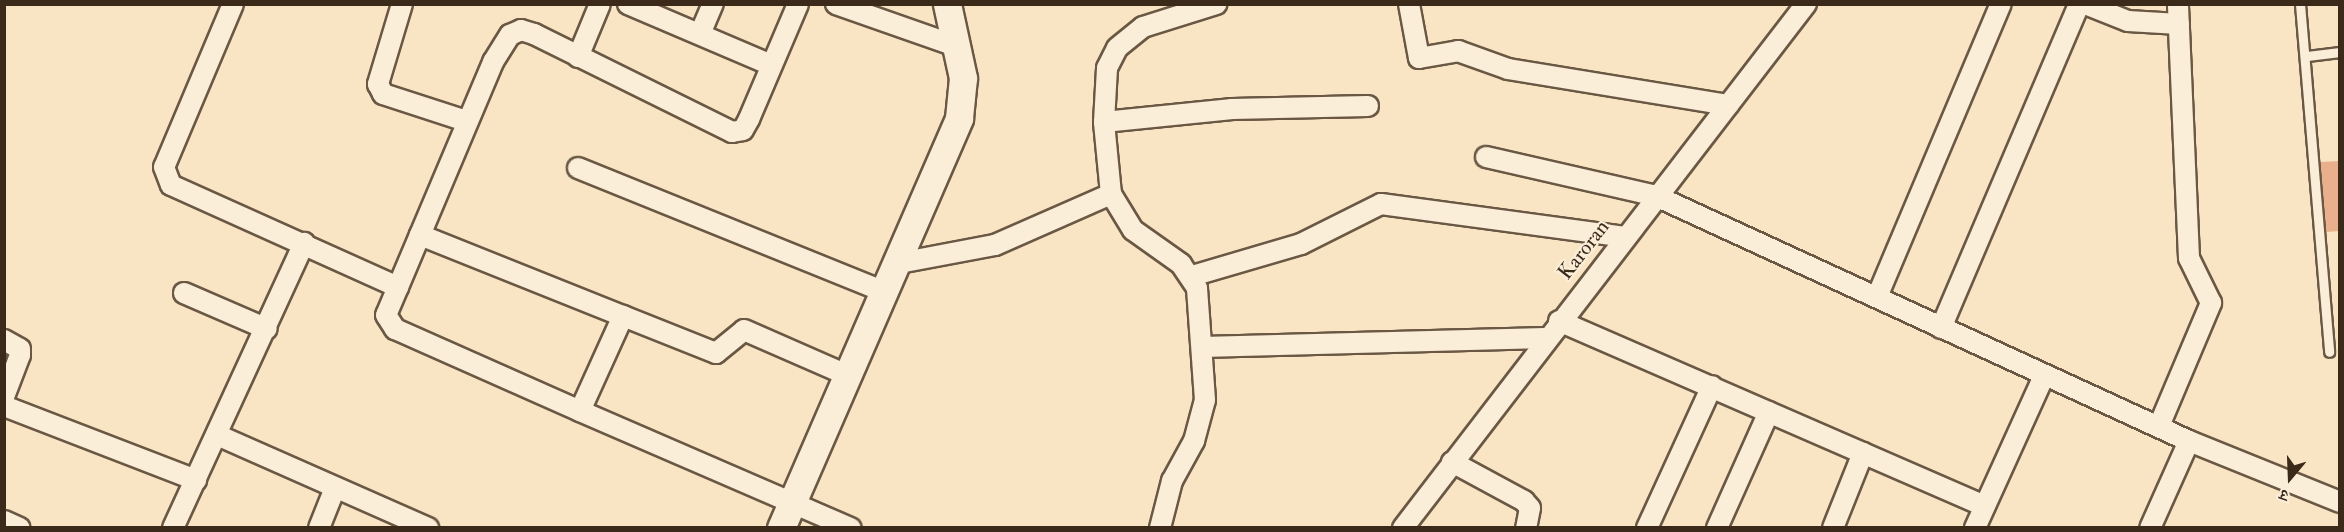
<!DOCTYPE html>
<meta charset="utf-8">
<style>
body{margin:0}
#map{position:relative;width:2344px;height:532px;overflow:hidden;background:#f9e5c4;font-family:"IM FELL Double Pica","Noto Serif Devanagari",serif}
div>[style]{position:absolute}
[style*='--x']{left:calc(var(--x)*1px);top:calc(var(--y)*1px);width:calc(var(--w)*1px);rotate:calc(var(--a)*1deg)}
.building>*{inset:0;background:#eab08d}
.roads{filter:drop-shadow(2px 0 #6a5844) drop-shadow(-2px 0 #6a5844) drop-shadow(0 2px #6a5844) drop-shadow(0 -2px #6a5844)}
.lane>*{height:9px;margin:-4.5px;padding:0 4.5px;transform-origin:4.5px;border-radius:4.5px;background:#fbeed9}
.street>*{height:20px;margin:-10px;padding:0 10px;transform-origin:10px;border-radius:10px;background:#fbeed9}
.secondary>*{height:27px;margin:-13.5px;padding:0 13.5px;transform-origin:13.5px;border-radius:13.5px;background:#fbeed9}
span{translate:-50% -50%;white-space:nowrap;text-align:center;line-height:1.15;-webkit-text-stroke:4.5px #fbeed9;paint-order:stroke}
.street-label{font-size:21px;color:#3b291a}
.frame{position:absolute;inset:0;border:6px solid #3b291a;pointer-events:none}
.north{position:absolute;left:2260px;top:448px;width:60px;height:60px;-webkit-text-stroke:4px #fbeed9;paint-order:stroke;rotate:199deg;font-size:16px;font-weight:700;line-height:24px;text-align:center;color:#3b291a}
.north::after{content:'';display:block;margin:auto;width:21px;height:27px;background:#3b291a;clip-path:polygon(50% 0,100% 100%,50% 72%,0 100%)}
</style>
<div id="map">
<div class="building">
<div style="clip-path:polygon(2340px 161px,2340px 231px,2326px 232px,2320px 162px)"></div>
</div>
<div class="roads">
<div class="lane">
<div style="--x:2300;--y:4;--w:349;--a:85.2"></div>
<div style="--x:2307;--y:56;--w:33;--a:-7"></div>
</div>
<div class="street">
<div style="--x:233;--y:4;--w:177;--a:112.9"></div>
<div style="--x:164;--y:167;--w:19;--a:69"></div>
<div style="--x:171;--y:185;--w:249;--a:24.2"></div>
<div style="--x:398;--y:287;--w:56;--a:-67.1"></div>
<div style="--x:420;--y:235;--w:219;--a:21.8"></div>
<div style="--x:623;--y:316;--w:104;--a:114.4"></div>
<div style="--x:580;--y:411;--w:295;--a:23.4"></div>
<div style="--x:402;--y:4;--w:84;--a:106.7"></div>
<div style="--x:378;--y:84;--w:11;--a:63"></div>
<div style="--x:383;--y:94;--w:87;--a:18"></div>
<div style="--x:628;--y:4;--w:155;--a:23.1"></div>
<div style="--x:836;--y:4;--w:127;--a:19.3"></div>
<div style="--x:1409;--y:4;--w:55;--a:79.5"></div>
<div style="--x:1419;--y:58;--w:40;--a:-10"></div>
<div style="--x:1458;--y:51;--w:53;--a:19.8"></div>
<div style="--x:1508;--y:69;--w:223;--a:9.3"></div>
<div style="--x:2085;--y:4;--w:46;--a:21.6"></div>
<div style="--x:2128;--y:21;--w:51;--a:3.4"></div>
<div style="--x:700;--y:34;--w:33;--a:-67"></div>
<div style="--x:578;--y:57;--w:57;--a:-67.5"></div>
<div style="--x:1104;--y:122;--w:129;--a:-5.8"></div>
<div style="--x:1232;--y:109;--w:136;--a:-1.3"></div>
<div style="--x:1486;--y:157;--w:174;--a:12.9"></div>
<div style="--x:1656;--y:196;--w:587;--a:24.69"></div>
<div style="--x:2189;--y:441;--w:95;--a:114.1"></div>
<div style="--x:578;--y:168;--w:329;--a:22"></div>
<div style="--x:420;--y:235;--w:188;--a:-67.1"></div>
<div style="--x:493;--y:62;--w:32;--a:-58"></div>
<div style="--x:510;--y:35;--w:12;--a:-24"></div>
<div style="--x:521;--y:30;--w:14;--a:17"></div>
<div style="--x:534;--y:34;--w:221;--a:26.3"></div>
<div style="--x:732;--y:132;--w:11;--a:-10"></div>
<div style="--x:743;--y:130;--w:13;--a:-61"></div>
<div style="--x:749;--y:119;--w:125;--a:-66.9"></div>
<div style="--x:894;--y:264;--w:103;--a:-10.7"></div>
<div style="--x:995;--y:245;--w:127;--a:-23.7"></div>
<div style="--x:1192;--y:276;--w:114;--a:-16.4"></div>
<div style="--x:1301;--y:244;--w:89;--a:-26.6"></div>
<div style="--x:1381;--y:204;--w:246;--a:7.7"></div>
<div style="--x:398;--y:287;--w:30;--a:113"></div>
<div style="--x:386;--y:315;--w:17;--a:57"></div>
<div style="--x:395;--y:329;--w:202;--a:23.9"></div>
<div style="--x:184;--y:293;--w:90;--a:23.4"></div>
<div style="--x:1877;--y:297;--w:318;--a:-67.1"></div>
<div style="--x:623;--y:316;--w:100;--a:21.7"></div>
<div style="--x:716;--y:353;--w:36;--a:-39"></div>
<div style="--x:744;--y:330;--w:112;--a:23.6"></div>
<div style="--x:1559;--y:321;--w:464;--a:23.5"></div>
<div style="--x:1941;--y:328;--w:352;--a:-66.9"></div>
<div style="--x:4;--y:340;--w:18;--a:29"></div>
<div style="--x:20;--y:349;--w:6;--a:90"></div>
<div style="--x:20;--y:355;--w:45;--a:110.9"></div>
<div style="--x:1202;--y:347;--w:343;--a:-1.5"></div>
<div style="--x:4;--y:406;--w:206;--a:21.1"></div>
<div style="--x:2159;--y:426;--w:134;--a:-67.1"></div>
<div style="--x:2211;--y:303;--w:50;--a:-116.1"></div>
<div style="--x:2189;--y:258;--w:254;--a:-92.5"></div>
<div style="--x:217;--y:435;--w:231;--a:23.8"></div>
<div style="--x:2189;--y:441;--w:163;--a:22"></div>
<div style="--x:1452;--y:462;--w:82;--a:28.4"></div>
<div style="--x:1524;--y:501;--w:9;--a:49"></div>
<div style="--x:1530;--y:508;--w:20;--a:101"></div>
<div style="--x:4;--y:521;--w:17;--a:24"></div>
<div style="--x:173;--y:528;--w:314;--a:-65.3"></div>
<div style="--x:319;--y:528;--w:43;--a:-68.2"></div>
<div style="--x:1160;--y:528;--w:49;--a:-75.7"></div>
<div style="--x:1172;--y:481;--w:46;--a:-61.2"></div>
<div style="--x:1194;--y:441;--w:42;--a:-75"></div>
<div style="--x:1205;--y:400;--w:112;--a:-94.1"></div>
<div style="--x:1197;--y:288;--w:29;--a:-124"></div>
<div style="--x:1181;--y:264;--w:59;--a:-144.7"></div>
<div style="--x:1133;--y:230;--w:42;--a:-121.4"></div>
<div style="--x:1111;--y:194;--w:72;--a:-95.6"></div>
<div style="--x:1104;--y:122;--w:54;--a:-86.8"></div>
<div style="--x:1107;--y:68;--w:22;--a:-63"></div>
<div style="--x:1117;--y:48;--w:33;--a:-39"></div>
<div style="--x:1143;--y:27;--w:77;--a:-17.5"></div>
<div style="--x:1403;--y:528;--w:661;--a:-52.44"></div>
<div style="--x:1647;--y:528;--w:156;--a:-65.4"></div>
<div style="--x:1717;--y:528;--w:127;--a:-65.9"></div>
<div style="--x:1833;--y:528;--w:81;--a:-68.2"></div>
<div style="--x:1975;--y:528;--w:167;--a:-65.6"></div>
</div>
<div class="secondary">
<div style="--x:781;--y:528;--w:447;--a:-66.5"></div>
<div style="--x:959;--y:118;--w:40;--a:-84.3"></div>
<div style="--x:963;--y:78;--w:76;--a:-102.2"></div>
</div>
</div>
<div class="street-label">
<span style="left:1584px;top:250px;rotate:-52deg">Karoran</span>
</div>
<div class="frame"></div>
<div class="north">उ</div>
</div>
